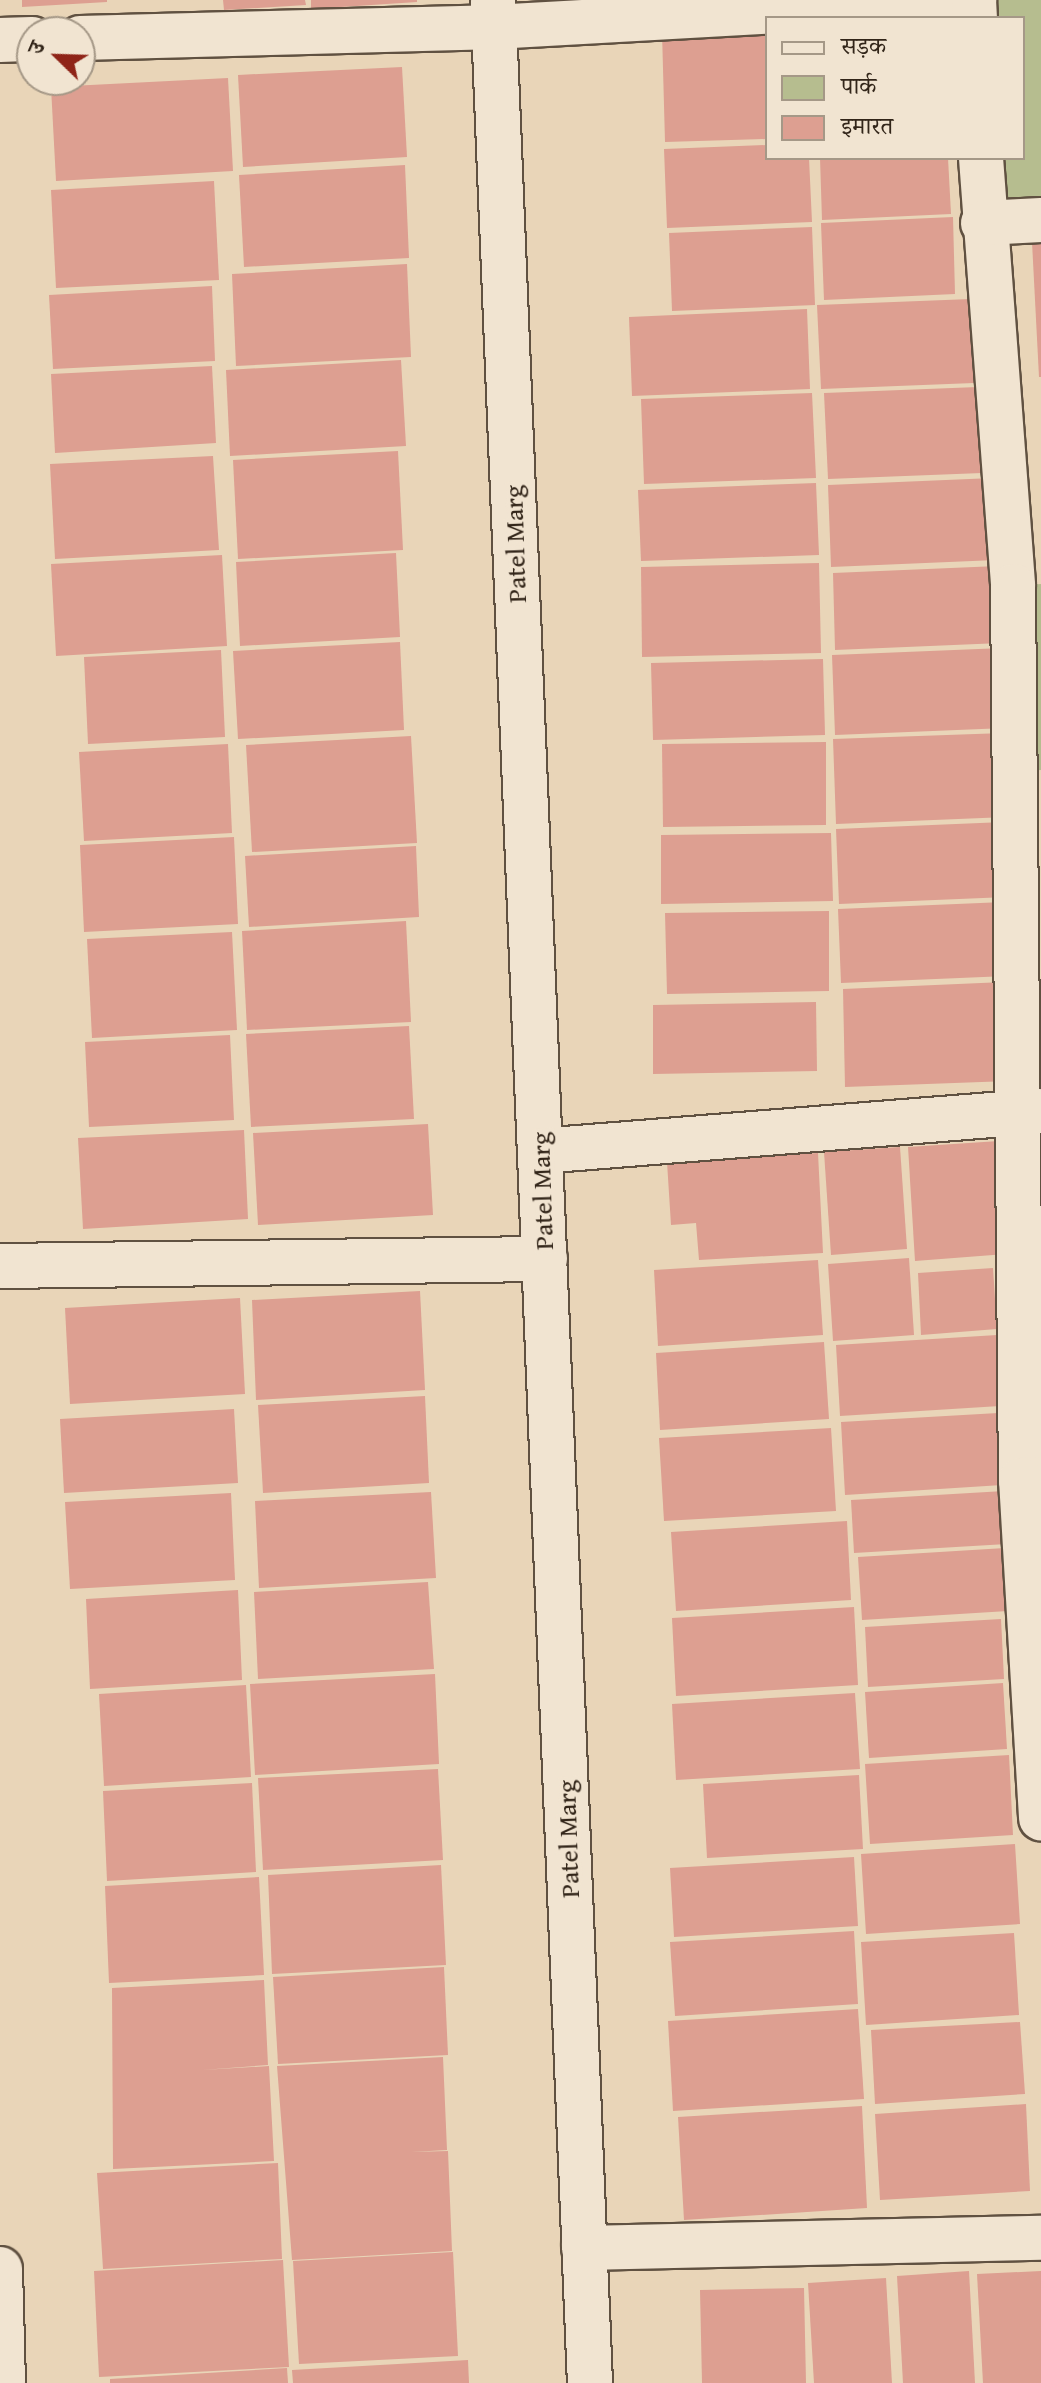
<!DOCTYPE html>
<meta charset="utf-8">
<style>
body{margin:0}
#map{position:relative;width:1041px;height:2383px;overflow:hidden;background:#e9d5b8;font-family:"Gentium Book Plus","Noto Serif Devanagari",serif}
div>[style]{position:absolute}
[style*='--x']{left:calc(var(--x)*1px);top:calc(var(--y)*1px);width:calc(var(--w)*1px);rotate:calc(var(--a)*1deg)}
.green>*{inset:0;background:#b6bd8f}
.building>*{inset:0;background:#dd9f91}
.roads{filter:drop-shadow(2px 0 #605141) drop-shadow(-2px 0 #605141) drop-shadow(0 2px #605141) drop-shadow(0 -2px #605141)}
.minor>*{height:44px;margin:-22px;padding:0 22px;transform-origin:22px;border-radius:22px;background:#f1e4d1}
.tertiary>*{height:44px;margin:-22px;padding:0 22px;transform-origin:22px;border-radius:22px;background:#f1e4d1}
span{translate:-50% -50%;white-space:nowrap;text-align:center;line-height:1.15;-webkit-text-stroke:8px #f1e4d1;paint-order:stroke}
.street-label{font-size:26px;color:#322519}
.legend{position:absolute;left:765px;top:16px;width:260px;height:144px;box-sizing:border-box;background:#f1e4d1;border:2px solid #a59887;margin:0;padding:10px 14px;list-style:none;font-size:24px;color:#322519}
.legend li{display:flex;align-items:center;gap:16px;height:40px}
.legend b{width:40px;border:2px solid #a59887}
.north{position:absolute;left:16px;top:16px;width:80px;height:80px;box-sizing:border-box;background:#f1e4d1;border:2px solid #a59887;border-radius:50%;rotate:293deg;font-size:22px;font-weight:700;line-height:32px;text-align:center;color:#322519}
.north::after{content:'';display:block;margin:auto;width:28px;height:36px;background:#8f2418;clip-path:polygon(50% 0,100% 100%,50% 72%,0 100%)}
</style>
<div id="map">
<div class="green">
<div style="clip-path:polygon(980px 0,1041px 0,1041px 220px,983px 223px,981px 158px,1023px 158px,1023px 18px,975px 18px)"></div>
<div style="clip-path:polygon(1041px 584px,1041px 770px,1012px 772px,1013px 586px)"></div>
</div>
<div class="building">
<div style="clip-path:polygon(22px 0,107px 0,107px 2px,22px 7px)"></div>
<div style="clip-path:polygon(223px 0,305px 0,306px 5px,224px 10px)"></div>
<div style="clip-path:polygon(311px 0,417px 0,417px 2px,311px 9px)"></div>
<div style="clip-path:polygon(767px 28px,767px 139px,665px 142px,662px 32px)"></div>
<div style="clip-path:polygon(402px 67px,407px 157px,243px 167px,238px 75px)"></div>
<div style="clip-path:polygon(228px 78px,233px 171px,56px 181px,51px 87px)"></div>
<div style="clip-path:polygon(767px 145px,767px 158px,809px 158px,812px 222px,667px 228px,664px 149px)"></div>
<div style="clip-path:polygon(820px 158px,948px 158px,951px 214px,822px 220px)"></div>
<div style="clip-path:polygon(405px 165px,409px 258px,244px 267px,239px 175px)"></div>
<div style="clip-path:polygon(214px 181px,219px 280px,56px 288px,51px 190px)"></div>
<div style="clip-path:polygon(953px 217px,955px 294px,824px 300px,821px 223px)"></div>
<div style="clip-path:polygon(812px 227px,815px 305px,672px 311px,669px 233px)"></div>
<div style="clip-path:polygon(1041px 241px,1041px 377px,1039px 377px,1032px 242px)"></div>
<div style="clip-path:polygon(407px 264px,411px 357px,236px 366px,232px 274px)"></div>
<div style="clip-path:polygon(212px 286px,215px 361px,53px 369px,49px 295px)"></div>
<div style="clip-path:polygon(971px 299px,974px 383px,821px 389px,817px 305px)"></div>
<div style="clip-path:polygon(807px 309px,810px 389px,632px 396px,629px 317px)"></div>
<div style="clip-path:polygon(401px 360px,406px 446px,230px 456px,226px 370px)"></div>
<div style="clip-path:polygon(212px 366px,216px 443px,55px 453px,51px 374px)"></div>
<div style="clip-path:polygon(978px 387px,982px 473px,828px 479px,824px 393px)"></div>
<div style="clip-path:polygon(812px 393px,816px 478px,644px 484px,641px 399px)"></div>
<div style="clip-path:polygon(398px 451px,403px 550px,238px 559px,233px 460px)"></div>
<div style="clip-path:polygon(213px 456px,219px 550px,55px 559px,50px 464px)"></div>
<div style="clip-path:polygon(993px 478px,996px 560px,831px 567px,828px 485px)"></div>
<div style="clip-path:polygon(816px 483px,819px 555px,641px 561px,638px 490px)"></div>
<div style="clip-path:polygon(396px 553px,400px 637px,240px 646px,236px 562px)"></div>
<div style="clip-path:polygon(222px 555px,227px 646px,56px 656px,51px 564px)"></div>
<div style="clip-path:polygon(819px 563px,821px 653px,642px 657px,641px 567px)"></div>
<div style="clip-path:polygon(998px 566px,1001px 643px,835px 650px,833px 573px)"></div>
<div style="clip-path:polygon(400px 642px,404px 730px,238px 739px,233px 651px)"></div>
<div style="clip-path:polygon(1003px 648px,1006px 728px,835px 735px,832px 655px)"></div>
<div style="clip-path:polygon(221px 650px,225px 737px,88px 744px,84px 657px)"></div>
<div style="clip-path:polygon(823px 659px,825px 735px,653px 740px,651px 663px)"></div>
<div style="clip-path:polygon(1004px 733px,1007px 817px,836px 824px,833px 739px)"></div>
<div style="clip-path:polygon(411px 736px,417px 843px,252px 852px,246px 745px)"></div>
<div style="clip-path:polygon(826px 742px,826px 825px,663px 827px,662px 744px)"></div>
<div style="clip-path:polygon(228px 744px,232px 833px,84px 841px,79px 752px)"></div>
<div style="clip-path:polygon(1004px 822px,1007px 897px,839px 904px,836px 829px)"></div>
<div style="clip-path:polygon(831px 833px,833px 901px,661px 904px,661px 835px)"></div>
<div style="clip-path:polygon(234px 837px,238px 924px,84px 932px,80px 845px)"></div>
<div style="clip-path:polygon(416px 846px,419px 917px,249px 927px,245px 856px)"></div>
<div style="clip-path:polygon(1004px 902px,1007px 976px,841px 983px,838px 909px)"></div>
<div style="clip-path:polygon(829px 911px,829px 991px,667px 994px,665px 913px)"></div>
<div style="clip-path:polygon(406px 921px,411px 1022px,247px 1030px,242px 931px)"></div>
<div style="clip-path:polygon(232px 932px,237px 1030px,92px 1038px,87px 939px)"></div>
<div style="clip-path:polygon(1004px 982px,1009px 1081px,845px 1087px,843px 989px)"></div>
<div style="clip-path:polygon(816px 1002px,817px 1071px,653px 1074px,653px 1005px)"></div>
<div style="clip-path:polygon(409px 1026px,414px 1119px,251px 1127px,246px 1034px)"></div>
<div style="clip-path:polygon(230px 1035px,234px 1120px,89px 1127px,85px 1042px)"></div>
<div style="clip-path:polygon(428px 1124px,433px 1215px,258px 1225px,253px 1133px)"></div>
<div style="clip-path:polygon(244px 1130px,248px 1219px,83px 1229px,78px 1138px)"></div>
<div style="clip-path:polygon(999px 1141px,1006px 1254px,915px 1261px,908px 1147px)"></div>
<div style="clip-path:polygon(900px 1147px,907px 1249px,831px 1255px,824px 1152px)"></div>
<div style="clip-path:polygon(818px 1153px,823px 1253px,699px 1260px,696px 1223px,671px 1225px,667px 1162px)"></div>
<div style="clip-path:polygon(909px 1258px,914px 1335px,833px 1341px,828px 1264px)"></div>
<div style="clip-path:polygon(818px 1260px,823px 1335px,658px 1346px,654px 1270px)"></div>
<div style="clip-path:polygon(993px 1268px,997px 1329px,921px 1335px,918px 1273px)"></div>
<div style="clip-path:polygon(420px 1291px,425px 1390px,256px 1400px,252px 1300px)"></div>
<div style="clip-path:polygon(240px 1298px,245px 1394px,70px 1404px,65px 1308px)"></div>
<div style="clip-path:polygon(997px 1335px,1000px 1406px,840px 1416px,836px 1345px)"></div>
<div style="clip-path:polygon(824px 1342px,829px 1419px,660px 1430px,656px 1353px)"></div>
<div style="clip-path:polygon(425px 1396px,429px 1483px,263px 1493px,258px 1405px)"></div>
<div style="clip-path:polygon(234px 1409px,238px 1483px,64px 1493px,60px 1419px)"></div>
<div style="clip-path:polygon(998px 1413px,1002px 1485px,845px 1495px,841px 1422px)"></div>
<div style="clip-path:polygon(831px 1428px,836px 1511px,664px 1521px,659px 1438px)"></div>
<div style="clip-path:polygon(1004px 1491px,1007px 1544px,854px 1553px,851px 1500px)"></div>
<div style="clip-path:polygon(431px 1492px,436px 1578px,259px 1588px,255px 1501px)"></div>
<div style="clip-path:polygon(231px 1493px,235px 1580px,70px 1589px,65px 1502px)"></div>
<div style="clip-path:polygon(847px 1521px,851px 1600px,676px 1611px,671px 1532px)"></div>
<div style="clip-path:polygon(1005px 1548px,1008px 1611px,862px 1620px,858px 1557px)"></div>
<div style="clip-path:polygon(428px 1582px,434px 1669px,258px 1679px,254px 1592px)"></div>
<div style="clip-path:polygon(238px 1590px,242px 1680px,90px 1689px,86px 1599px)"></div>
<div style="clip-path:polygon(854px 1607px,858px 1685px,676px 1696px,672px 1618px)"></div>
<div style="clip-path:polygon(1001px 1619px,1004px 1679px,868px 1687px,865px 1627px)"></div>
<div style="clip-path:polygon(435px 1674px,439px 1764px,255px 1775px,250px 1684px)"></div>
<div style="clip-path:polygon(1003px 1683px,1007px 1749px,869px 1758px,865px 1692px)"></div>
<div style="clip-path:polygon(246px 1685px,251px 1777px,104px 1786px,99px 1694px)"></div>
<div style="clip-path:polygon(855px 1693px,860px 1769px,676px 1780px,672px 1704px)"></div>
<div style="clip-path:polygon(1009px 1755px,1013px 1835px,870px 1844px,865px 1764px)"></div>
<div style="clip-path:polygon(438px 1769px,443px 1860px,263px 1870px,258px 1778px)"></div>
<div style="clip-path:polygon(859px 1775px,863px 1849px,707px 1858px,703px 1784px)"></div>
<div style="clip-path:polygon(252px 1783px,256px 1872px,107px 1881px,103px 1791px)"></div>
<div style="clip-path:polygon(1015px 1844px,1020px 1924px,866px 1934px,861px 1854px)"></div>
<div style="clip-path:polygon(854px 1857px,858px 1926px,674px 1937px,670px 1868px)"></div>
<div style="clip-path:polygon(441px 1865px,446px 1965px,272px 1974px,268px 1875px)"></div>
<div style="clip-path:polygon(259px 1877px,264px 1975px,109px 1983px,105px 1886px)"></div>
<div style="clip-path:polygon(854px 1931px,858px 2004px,675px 2016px,670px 1942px)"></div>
<div style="clip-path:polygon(1014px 1933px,1019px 2015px,866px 2025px,861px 1942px)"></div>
<div style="clip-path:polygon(444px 1967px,448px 2055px,278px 2064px,273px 1977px)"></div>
<div style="clip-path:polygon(264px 1980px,268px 2065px,202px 2070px,269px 2066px,274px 2161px,113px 2169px,112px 1988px)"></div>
<div style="clip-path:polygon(858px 2009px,864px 2099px,673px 2111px,668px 2021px)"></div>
<div style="clip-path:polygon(1020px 2022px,1025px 2094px,875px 2104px,871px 2030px)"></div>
<div style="clip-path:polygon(443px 2057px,447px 2150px,411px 2152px,448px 2151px,452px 2251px,292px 2260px,277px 2066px)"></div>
<div style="clip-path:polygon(1026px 2104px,1030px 2191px,880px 2200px,875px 2114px)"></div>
<div style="clip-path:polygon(862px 2106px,867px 2208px,684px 2220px,678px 2117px)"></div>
<div style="clip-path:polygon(278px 2163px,282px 2259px,103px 2269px,97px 2173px)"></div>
<div style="clip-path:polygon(453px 2252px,458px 2356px,299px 2364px,293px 2261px)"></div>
<div style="clip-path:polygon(283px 2260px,289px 2367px,99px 2377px,94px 2271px)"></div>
<div style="clip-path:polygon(969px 2271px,975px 2383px,903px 2383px,897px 2276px)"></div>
<div style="clip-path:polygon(1041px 2271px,1041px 2383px,983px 2383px,977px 2274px)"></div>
<div style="clip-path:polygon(886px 2278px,892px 2383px,814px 2383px,808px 2283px)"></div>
<div style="clip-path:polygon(804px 2288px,806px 2383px,702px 2383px,700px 2290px)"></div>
<div style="clip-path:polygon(468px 2360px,469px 2383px,293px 2383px,292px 2370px)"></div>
<div style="clip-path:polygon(287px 2368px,288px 2383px,110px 2383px,110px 2379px)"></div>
</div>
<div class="roads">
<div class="minor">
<div style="--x:80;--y:38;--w:413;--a:-1.5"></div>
<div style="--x:493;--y:27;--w:482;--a:-3.2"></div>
<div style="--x:974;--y:0;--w:18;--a:87"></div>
<div style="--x:0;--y:40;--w:32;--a:-2"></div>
<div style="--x:981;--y:158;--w:429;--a:85.7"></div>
<div style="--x:1013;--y:586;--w:894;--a:89.49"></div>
<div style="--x:983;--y:223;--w:58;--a:-3"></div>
<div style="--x:540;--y:1151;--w:503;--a:-4.56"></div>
<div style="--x:0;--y:1266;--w:545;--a:-0.74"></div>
<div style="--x:1041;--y:1479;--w:20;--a:177"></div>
<div style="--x:1021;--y:1480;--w:339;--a:86.6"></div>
<div style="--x:584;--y:2248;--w:457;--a:-1.3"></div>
<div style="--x:0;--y:2269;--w:114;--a:88.5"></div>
</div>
<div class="tertiary">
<div style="--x:493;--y:0;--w:2385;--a:87.67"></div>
</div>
</div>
<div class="street-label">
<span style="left:515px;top:544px;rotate:-92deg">Patel Marg</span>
<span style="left:542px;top:1191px;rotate:-92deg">Patel Marg</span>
<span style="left:568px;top:1839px;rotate:-92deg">Patel Marg</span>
</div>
<ul class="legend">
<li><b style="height:10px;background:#f1e4d1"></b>सड़क</li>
<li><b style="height:22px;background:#b6bd8f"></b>पार्क</li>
<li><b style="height:22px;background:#dd9f91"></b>इमारत</li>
</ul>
<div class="north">उ</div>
</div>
